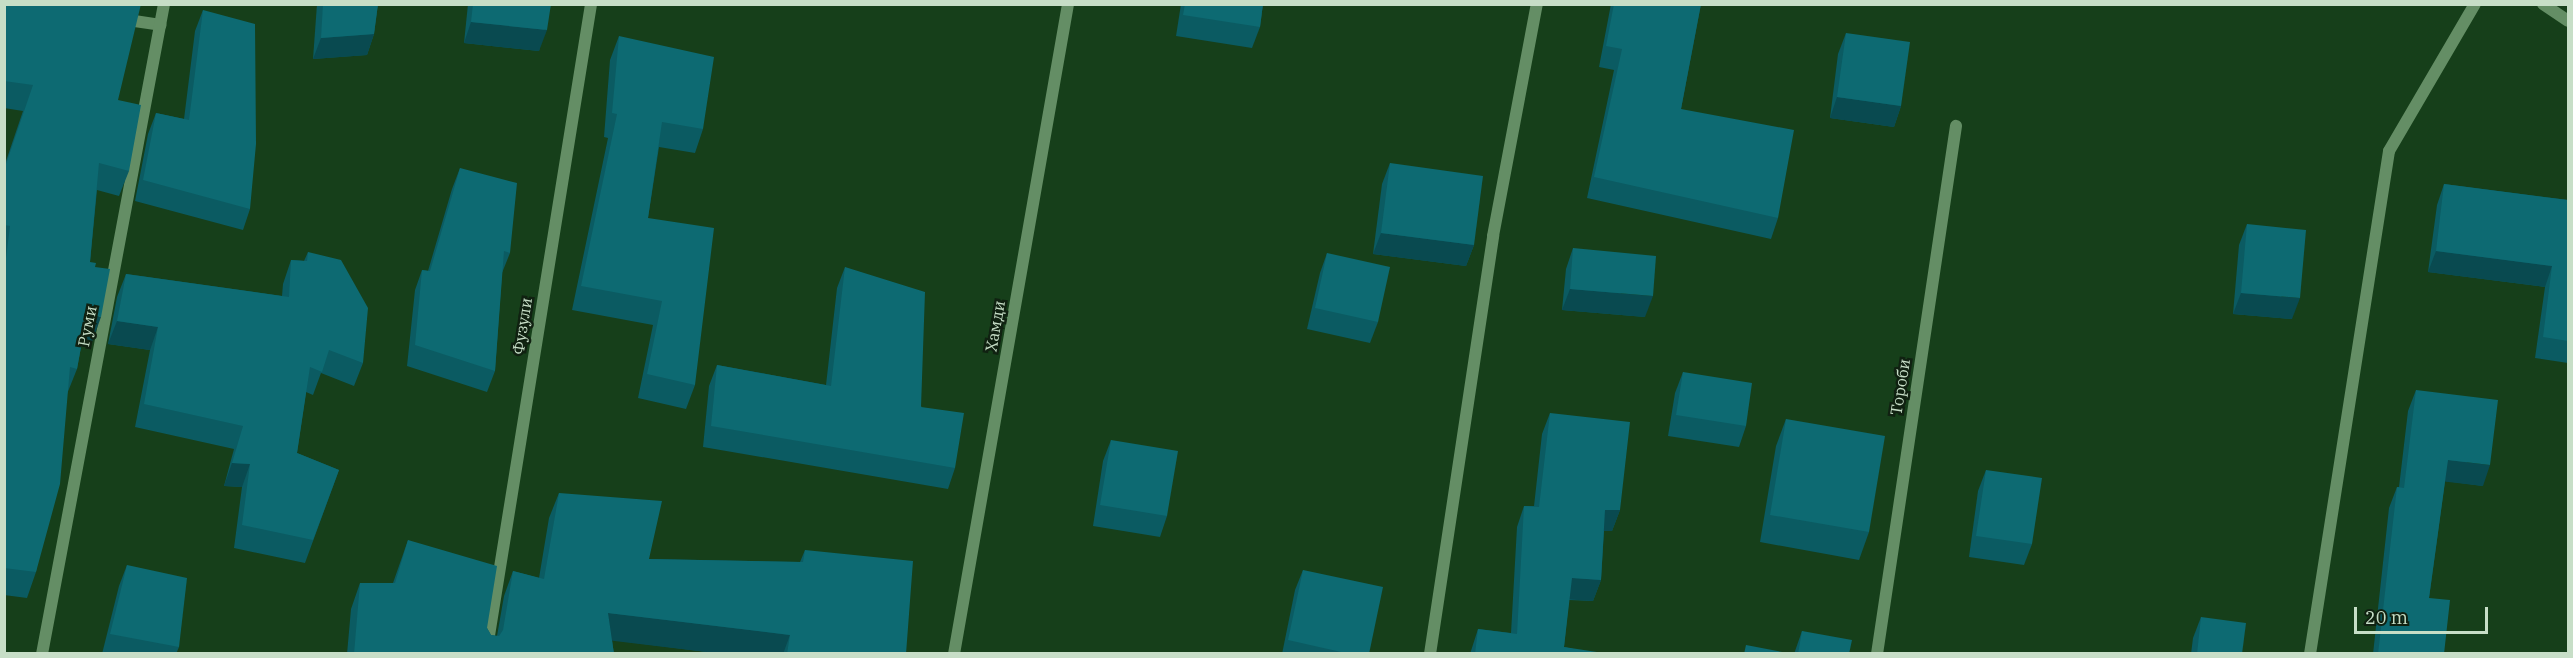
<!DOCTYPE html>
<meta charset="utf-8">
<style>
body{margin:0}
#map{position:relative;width:2573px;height:658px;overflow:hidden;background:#163f1a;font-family:"IBM Plex Serif",serif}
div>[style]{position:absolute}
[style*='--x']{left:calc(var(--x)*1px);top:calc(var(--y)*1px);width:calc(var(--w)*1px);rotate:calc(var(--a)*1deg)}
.minor>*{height:12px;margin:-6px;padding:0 6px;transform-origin:6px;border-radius:6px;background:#648e65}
.wall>*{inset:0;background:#0b5b62}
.shaded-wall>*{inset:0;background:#094a50}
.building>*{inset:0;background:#0d6a72}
span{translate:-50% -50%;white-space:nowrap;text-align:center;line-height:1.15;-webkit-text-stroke:5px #102111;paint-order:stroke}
.street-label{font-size:16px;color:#c7dec7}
.frame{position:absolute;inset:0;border:6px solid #c7dec7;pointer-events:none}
.scale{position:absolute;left:2354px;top:607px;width:134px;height:27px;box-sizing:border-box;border:3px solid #c7dec7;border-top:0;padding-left:8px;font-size:18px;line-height:21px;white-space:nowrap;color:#c7dec7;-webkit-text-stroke:4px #102111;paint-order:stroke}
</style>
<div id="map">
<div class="minor">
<div style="--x:2543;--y:4;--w:30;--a:34"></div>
<div style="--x:121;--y:19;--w:40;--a:8.5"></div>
<div style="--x:42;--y:654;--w:661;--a:-79.37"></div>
<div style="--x:486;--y:654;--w:658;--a:-80.82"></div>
<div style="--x:954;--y:654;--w:660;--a:-80.05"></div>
<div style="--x:1430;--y:654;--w:423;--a:-81.4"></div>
<div style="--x:1493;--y:236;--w:236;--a:-79.3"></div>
<div style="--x:1877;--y:654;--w:534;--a:-81.49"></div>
<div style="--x:2310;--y:654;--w:509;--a:-81.07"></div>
<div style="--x:2389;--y:151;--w:170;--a:-59.7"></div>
</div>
<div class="wall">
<div style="clip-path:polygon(4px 4px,118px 100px,129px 171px,119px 196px,97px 190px,90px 262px,92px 342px,82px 341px,77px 369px,67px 394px,36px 572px,27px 598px,4px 595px,4px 167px,23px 111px,4px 108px)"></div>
<div style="clip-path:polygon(317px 4px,378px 4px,374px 34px,367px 55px,313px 59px)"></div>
<div style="clip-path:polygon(468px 4px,551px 4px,539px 51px,464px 43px)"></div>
<div style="clip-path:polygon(1181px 4px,1263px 4px,1260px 27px,1252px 48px,1176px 36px)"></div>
<div style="clip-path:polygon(1611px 4px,1701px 4px,1681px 109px,1778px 218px,1771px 239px,1587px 198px,1614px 70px,1599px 67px)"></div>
<div style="clip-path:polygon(203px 10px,250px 209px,243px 230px,135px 201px,148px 134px,156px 113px,184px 119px,195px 31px)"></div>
<div style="clip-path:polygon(1846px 33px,1901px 106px,1894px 127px,1830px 118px,1838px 54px)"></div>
<div style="clip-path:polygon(619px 36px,703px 129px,695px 153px,659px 147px,648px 218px,695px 385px,686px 409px,638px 398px,653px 325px,572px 310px,608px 138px,604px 137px,610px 60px)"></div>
<div style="clip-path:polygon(1390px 163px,1474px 245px,1466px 266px,1373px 254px,1382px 184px)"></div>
<div style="clip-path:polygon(460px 168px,510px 253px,502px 273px,495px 371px,487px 392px,407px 366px,415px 290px,422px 270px,428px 271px,452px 189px)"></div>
<div style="clip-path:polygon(2444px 184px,2568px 200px,2568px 363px,2535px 358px,2545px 287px,2428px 272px,2437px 205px)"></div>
<div style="clip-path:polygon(2247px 224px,2292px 319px,2233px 314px,2239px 245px)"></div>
<div style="clip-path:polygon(1573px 248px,1645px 317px,1562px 310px,1566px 269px)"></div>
<div style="clip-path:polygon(308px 252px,363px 363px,354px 386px,321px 373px,313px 395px,306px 392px,297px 453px,339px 470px,305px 563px,234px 548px,242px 487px,224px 486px,234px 449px,135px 427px,150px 350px,108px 344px,117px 297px,126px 274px,282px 296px,283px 284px,291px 260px,304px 261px)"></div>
<div style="clip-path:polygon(1327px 253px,1378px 322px,1370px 343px,1307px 329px,1320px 273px)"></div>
<div style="clip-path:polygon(845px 267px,955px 468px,948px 489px,703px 447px,709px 386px,717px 365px,826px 385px,837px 288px)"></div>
<div style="clip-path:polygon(1683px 372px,1746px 426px,1739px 447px,1668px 436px,1675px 393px)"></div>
<div style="clip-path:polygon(2416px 390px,2483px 486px,2445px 481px,2429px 598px,2444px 654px,2373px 654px,2389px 508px,2397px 487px,2399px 487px,2408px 411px)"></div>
<div style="clip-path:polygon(1550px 413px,1620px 510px,1612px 531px,1604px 531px,1601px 580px,1593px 601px,1569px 600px,1564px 647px,1597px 654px,1470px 654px,1478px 629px,1511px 633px,1517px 527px,1524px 506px,1534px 506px,1542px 434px)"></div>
<div style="clip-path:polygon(1786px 419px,1869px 532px,1859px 560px,1760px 542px,1776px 446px)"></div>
<div style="clip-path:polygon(1111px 440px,1167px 516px,1160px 537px,1093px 526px,1103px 461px)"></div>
<div style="clip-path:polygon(1986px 470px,2032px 544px,2024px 565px,1969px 557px,1978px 491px)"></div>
<div style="clip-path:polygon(559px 493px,649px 559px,800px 562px,805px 550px,906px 654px,723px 654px,612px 640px,614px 654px,347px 654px,351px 609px,360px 583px,393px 583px,408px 540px,487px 628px,491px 635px,497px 636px,504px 596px,513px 571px,539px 578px,549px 518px)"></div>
<div style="clip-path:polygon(127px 565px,179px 647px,176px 654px,102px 654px,119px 586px)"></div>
<div style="clip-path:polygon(1303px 570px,1369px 654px,1282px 654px,1295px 590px)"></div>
<div style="clip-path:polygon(2201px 617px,2242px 654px,2191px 654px,2193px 638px)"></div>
<div style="clip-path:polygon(1802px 631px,1849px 654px,1794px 654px)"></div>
</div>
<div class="shaded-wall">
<div style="clip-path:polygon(471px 22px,547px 30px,539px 51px,464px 43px)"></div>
<div style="clip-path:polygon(374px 34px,367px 55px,313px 59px,321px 38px)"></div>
<div style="clip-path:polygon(1837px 97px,1901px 106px,1894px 127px,1830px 118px)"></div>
<div style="clip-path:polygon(1381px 233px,1474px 245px,1466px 266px,1373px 254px)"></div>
<div style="clip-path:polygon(2436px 251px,2552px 266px,2545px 287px,2428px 272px)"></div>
<div style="clip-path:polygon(1570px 289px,1653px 296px,1645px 317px,1562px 310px)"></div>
<div style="clip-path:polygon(2241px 293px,2300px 298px,2292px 319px,2233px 314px)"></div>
<div style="clip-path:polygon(87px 315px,101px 317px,92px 342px,78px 340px)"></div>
<div style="clip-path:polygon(117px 321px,158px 327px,150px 350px,108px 344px)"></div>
<div style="clip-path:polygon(2448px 460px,2490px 465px,2483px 486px,2440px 481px)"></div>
<div style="clip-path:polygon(232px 463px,250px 464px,242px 487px,224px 486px)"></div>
<div style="clip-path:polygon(1605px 510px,1620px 510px,1612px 531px,1597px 531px)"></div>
<div style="clip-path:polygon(1572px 578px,1601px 580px,1593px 601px,1564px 599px)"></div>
<div style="clip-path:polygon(608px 613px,790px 635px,783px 654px,723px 654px,598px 639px)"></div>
</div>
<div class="building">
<div style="clip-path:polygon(4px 4px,141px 4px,118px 100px,141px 105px,129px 171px,99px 163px,90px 262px,96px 263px,95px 267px,110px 269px,101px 317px,87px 315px,77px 369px,70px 367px,60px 484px,36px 572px,4px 568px,4px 274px,10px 226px,4px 225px,4px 170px,33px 85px,4px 81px)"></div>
<div style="clip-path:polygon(323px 4px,378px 4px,374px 34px,321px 38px)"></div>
<div style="clip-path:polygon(473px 4px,551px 4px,547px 30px,471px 22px)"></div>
<div style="clip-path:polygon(1185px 4px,1263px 4px,1260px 27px,1183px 15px)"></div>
<div style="clip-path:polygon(1614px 4px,1701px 4px,1681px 109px,1794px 130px,1778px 218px,1594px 177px,1622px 49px,1606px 46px)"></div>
<div style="clip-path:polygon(203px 10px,255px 24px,256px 144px,250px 209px,143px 180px,156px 113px,189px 120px)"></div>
<div style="clip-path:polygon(1846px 33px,1910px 42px,1901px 106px,1837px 97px)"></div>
<div style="clip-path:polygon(619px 36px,714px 57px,703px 129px,662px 122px,648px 218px,714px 228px,695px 385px,647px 374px,662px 301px,581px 286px,617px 114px,612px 113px)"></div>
<div style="clip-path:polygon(1390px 163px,1483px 176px,1474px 245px,1381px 233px)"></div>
<div style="clip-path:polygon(460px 168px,517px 183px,510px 253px,504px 251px,495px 371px,415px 345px,422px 270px,430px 271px)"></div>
<div style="clip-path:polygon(2444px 184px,2568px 200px,2568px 341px,2543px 337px,2552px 266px,2436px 251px)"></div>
<div style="clip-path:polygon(2247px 224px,2306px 230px,2300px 298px,2241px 293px)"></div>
<div style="clip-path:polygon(1573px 248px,1656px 256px,1653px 296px,1570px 289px)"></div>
<div style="clip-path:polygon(308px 252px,341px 260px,368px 308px,363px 363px,329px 350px,322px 372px,310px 367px,297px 453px,339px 470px,313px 540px,242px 525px,250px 464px,232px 463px,243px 426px,144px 404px,158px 327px,117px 321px,126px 274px,289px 297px,291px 260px,307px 261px)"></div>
<div style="clip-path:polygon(1327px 253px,1390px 267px,1378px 322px,1315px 308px)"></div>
<div style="clip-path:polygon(845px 267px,925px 292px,921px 407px,964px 413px,955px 468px,711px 426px,717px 365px,831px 386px)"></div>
<div style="clip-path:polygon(1683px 372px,1752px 383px,1746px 426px,1676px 415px)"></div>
<div style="clip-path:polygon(2416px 390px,2498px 400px,2490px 465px,2448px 460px,2429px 598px,2450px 600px,2444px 654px,2378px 654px,2397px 487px,2404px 488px)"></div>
<div style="clip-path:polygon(1550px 413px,1630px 422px,1620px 510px,1605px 510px,1601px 580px,1572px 578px,1564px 647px,1597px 652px,1597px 654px,1475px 654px,1478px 629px,1517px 634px,1524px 506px,1539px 507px)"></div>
<div style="clip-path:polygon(1786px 419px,1885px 436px,1869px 532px,1770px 515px)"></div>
<div style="clip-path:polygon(1111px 440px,1178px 451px,1167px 516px,1100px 505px)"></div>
<div style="clip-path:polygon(1986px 470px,2042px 478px,2032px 544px,1976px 536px)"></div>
<div style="clip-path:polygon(559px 493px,662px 501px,649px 559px,803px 562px,805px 550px,913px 561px,906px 654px,787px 654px,790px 635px,608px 613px,614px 654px,354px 654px,360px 583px,395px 583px,408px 540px,497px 566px,487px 628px,491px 635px,499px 636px,503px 630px,513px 571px,544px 579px)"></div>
<div style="clip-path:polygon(127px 565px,187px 578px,179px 647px,110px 634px)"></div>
<div style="clip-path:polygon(1303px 570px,1383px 587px,1369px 654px,1350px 654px,1288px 640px)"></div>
<div style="clip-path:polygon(2201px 617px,2246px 623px,2242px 654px,2197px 654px)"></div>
<div style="clip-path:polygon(1802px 631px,1852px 640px,1849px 654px,1798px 654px)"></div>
<div style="clip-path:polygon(1746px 645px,1793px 654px,1744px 654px)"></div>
</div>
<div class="street-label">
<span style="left:87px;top:326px;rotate:-79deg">Руми</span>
<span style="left:522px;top:326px;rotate:-81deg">Фузули</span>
<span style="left:995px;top:326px;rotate:-80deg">Хамди</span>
<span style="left:1900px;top:387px;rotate:-81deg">Тороби</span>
</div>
<div class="frame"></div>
<div class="scale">20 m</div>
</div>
